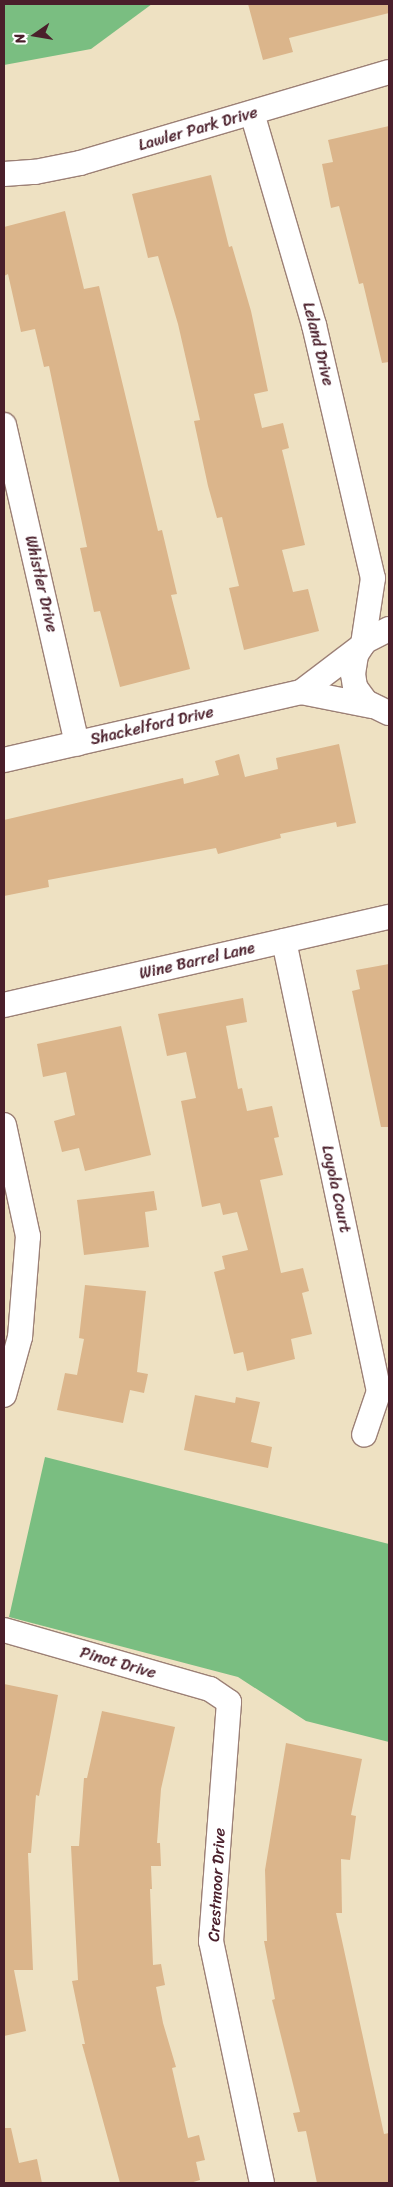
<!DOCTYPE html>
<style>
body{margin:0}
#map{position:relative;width:393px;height:2187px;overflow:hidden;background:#eee1c2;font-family:Sriracha,sans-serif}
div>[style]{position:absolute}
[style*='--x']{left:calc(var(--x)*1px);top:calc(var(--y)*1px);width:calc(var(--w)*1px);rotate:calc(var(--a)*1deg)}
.forest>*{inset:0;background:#7abe81}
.building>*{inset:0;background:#dbb58b}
.roads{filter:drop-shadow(1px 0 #9c8076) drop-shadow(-1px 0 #9c8076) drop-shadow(0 1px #9c8076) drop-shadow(0 -1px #9c8076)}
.street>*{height:24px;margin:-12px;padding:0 12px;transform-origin:12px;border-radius:12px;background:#fff}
span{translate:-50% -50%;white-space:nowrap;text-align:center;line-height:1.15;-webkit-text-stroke:4px #fff;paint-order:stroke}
.street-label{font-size:16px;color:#4a1f2b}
.frame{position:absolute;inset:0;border:5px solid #4a1f2b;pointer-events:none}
.north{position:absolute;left:10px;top:10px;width:50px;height:50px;-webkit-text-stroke:4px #fff;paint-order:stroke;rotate:257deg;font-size:14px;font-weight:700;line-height:20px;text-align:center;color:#4a1f2b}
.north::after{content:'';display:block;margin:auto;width:18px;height:22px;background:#4a1f2b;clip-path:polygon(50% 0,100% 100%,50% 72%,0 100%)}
</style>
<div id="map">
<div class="forest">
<div style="clip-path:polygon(4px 4px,152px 4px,91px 49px,4px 65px)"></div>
<div style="clip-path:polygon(45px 1457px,389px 1544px,389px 1742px,306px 1721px,238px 1677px,9px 1617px)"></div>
</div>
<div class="building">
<div style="clip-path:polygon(248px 4px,389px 4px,389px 13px,289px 38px,293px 52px,263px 60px)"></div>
<div style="clip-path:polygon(389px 126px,389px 362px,382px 363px,363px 283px,359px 284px,339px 206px,331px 208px,322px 164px,333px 162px,328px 140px)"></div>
<div style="clip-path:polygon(211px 175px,229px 247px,232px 246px,251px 311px,268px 391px,254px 394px,262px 428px,283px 423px,289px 448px,282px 450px,305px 545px,282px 550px,293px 592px,308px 589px,319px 631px,244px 650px,229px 588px,239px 586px,222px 517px,217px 518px,208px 486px,194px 421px,200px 420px,178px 324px,158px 256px,148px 258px,132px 194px)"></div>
<div style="clip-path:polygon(65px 211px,84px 289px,99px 286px,158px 531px,162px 530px,177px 594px,171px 595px,190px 669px,120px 687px,100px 611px,94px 612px,80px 548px,87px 547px,49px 366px,44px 367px,35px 329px,21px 332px,8px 274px,4px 276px,4px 227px)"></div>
<div style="clip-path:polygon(339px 744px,356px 823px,337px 827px,336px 822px,280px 834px,281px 838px,218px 854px,216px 848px,48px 880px,49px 887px,4px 896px,4px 820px,183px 778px,184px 784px,219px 775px,215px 761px,239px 754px,245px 777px,278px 769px,276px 758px)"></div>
<div style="clip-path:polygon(389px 964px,389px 1127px,381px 1127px,352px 991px,360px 989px,356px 970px)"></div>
<div style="clip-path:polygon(243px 998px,247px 1022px,226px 1026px,238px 1089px,242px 1088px,247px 1111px,272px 1106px,279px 1137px,274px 1138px,283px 1175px,260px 1180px,281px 1273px,303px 1268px,309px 1291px,302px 1293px,312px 1334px,291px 1339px,295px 1359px,247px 1371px,243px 1352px,234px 1354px,214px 1272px,225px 1269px,222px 1256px,248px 1250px,237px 1212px,223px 1215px,220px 1203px,202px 1207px,181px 1101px,196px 1098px,186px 1052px,167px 1056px,158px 1014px)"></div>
<div style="clip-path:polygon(121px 1026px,151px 1155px,85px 1171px,79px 1148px,62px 1152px,54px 1121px,75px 1115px,66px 1072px,43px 1077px,37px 1044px)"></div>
<div style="clip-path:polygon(154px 1191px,157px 1210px,145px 1212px,149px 1247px,84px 1255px,77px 1200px)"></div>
<div style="clip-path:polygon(85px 1285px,146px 1291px,137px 1372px,148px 1374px,144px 1393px,130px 1390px,123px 1423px,57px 1410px,65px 1373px,77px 1375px,84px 1339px,79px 1338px)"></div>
<div style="clip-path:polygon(195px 1395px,235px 1403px,236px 1397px,260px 1402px,251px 1442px,272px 1447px,268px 1468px,184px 1450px)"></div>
<div style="clip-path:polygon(4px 1684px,58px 1695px,39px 1796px,36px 1795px,31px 1853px,28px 1853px,33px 1970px,14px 1970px,26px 2031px,4px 2036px)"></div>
<div style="clip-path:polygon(102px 1711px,175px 1727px,161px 1789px,157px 1843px,160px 1843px,161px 1866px,151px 1866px,152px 1889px,150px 1889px,153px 1965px,161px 1964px,165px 1985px,156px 1987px,163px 2023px,176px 2067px,172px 2068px,188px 2138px,199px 2135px,205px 2160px,196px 2162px,200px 2180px,190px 2183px,120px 2183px,82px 2044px,85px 2044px,72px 1981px,78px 1980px,71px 1846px,79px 1846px,84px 1778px,87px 1778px)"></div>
<div style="clip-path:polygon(286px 1743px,362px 1759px,351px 1815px,356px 1816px,350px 1860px,341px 1859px,342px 1913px,336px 1913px,384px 2134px,389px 2133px,389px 2183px,317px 2183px,306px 2131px,298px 2132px,293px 2113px,300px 2112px,272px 2000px,275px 1999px,264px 1941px,267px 1941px,265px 1870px)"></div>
<div style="clip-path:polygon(4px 2128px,11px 2128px,19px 2163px,37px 2159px,42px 2183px,4px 2183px)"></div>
</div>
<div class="roads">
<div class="street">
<div style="--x:252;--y:113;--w:221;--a:73.7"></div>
<div style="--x:314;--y:325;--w:260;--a:76.9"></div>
<div style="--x:373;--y:578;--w:67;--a:98.6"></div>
<div style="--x:4;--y:174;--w:31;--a:-4"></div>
<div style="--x:35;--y:172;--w:46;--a:-11.3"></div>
<div style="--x:80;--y:163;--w:322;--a:-16.4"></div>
<div style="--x:4;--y:425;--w:327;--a:77.1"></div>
<div style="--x:389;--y:629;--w:27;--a:153"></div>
<div style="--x:365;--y:641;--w:17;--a:123"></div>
<div style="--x:356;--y:655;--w:19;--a:99"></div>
<div style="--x:353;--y:674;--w:13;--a:81"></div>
<div style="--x:355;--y:687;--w:19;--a:54"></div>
<div style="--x:366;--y:702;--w:25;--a:26"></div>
<div style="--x:301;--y:692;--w:72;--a:11.2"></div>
<div style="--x:4;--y:760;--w:305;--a:-12.9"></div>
<div style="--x:301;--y:692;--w:73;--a:-37.2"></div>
<div style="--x:284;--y:941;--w:460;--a:78.1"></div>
<div style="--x:379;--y:1391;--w:46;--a:108.8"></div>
<div style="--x:4;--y:1005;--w:395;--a:-12.9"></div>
<div style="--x:4;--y:1125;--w:114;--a:77.8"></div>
<div style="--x:28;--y:1236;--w:101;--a:94.5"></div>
<div style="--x:20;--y:1337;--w:60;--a:105.4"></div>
<div style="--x:4;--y:1630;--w:214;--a:16"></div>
<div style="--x:210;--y:1689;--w:23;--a:34"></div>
<div style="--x:229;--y:1702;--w:240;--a:94.3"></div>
<div style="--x:211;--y:1941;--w:247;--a:78.1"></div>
</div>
</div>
<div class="street-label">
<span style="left:198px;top:129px;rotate:-16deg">Lawler Park Drive</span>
<span style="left:318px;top:344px;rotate:76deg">Leland Drive</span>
<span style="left:41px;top:584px;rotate:77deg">Whistler Drive</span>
<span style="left:152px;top:726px;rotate:-13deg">Shackelford Drive</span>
<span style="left:197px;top:961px;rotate:-13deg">Wine Barrel Lane</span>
<span style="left:336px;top:1189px;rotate:78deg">Loyola Court</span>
<span style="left:118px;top:1663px;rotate:16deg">Pinot Drive</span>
<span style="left:217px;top:1885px;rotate:-87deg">Crestmoor Drive</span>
</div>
<div class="frame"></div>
<div class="north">N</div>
</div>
